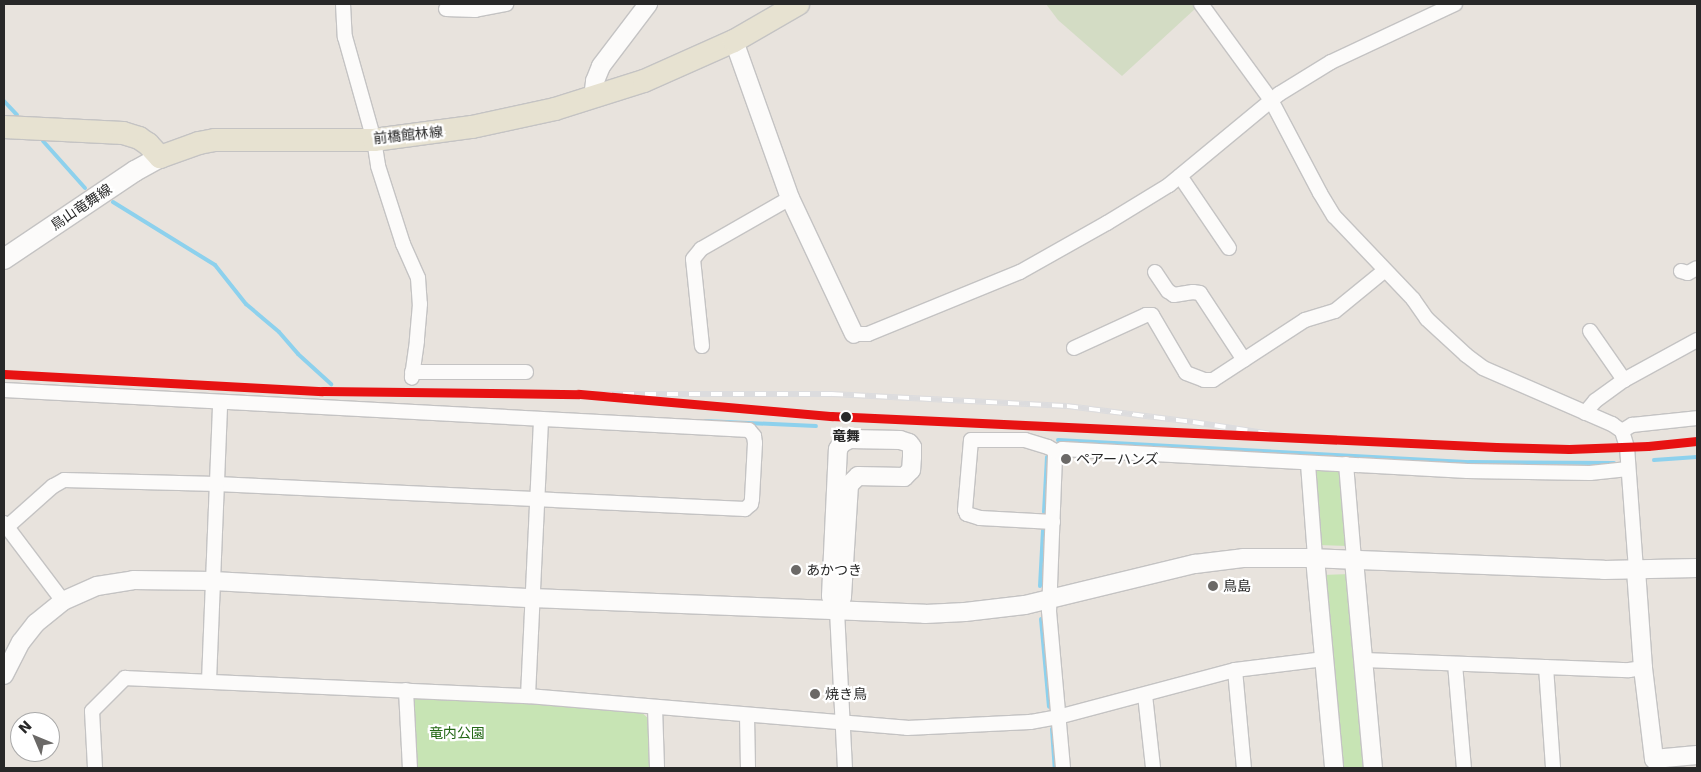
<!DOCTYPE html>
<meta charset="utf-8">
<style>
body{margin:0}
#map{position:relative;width:1701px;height:772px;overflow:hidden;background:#e8e3dd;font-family:"DejaVu Sans","Noto Sans JP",sans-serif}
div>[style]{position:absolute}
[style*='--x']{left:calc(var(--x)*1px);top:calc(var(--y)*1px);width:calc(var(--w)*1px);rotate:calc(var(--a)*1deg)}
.green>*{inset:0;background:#c7e4b4}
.cemetery>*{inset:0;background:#d3dcc4}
.stream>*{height:4px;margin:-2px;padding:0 2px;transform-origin:2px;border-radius:2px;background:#8dd1ed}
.roads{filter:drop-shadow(1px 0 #c4c3c3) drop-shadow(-1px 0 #c4c3c3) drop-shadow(0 1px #c4c3c3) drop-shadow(0 -1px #c4c3c3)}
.minor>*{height:14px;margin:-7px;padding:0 7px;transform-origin:7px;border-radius:7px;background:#fcfbfa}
.tertiary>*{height:18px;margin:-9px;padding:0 9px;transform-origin:9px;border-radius:9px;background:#fcfbfa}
.secondary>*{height:20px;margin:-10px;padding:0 10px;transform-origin:10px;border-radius:10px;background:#fcfbfa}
.primary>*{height:22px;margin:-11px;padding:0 11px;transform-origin:11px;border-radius:11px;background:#e7e2d1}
.rail>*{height:5.5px;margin-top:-2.75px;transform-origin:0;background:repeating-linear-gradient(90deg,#fff 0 11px,#dcdcde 0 22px);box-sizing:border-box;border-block:1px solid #dcdcde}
.rail-1>*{height:9px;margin:-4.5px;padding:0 4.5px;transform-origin:4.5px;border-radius:4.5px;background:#e71212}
.dots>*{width:14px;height:14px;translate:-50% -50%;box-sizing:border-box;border:2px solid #fff;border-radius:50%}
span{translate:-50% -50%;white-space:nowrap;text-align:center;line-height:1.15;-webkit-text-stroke:4.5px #fff;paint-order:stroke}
.street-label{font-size:14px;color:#282828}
.stop-label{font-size:14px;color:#282828;font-weight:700}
.poi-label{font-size:14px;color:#282828}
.left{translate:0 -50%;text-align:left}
.park-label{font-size:14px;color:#246816}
.frame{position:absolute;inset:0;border:5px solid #282828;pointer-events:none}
.north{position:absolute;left:10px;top:712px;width:50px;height:50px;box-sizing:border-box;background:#fff;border:1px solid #a9a9a9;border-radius:50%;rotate:315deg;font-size:14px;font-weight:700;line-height:20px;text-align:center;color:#282828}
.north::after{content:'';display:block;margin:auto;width:18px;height:22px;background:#6b6967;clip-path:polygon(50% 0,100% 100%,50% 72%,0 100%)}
</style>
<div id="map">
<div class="green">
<div style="clip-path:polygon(1318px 470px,1340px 472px,1348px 546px,1318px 545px,1313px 474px)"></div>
<div style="clip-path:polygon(1351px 574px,1368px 768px,1339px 768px,1321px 575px)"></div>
<div style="clip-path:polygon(417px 697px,531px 701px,641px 712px,649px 719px,652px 768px,416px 768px,411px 702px)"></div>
</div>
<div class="cemetery">
<div style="clip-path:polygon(1046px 4px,1193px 4px,1196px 8px,1122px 76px,1058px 20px)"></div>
</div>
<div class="stream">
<div style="--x:4;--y:101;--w:19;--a:47"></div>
<div style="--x:43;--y:141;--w:63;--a:48.2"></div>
<div style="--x:113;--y:202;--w:120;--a:31.7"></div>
<div style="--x:215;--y:265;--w:50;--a:51.5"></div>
<div style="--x:246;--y:304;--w:43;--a:40.3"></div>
<div style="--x:279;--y:332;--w:29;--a:49"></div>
<div style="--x:298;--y:354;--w:45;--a:42.3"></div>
<div style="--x:705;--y:421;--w:111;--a:2.6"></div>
<div style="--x:1058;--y:440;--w:413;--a:3.1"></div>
<div style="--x:1470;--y:462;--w:144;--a:0.4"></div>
<div style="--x:1654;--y:460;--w:43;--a:-4"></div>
<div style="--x:1044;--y:512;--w:55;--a:-86.9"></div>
<div style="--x:1040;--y:586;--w:56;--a:-86.9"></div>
<div style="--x:1041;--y:619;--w:88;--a:84.8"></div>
<div style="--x:1052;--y:729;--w:39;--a:86"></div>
</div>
<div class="roads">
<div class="minor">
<div style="--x:343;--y:4;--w:33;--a:87"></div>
<div style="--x:345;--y:37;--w:107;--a:74.3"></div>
<div style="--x:374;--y:140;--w:26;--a:81"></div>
<div style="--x:378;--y:166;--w:82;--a:72.2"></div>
<div style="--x:403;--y:244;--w:37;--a:66"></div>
<div style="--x:418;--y:278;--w:26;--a:86"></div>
<div style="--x:420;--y:304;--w:37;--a:95"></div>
<div style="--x:417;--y:341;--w:37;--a:98"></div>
<div style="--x:1201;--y:4;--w:119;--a:53.9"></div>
<div style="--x:1271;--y:100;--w:105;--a:62.2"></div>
<div style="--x:1320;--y:193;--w:27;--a:59"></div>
<div style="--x:1334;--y:216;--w:115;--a:46.4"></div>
<div style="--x:1413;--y:299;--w:24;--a:55"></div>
<div style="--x:1427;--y:319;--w:53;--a:42.7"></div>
<div style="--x:1466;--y:355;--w:21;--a:37"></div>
<div style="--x:1483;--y:368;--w:141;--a:23.5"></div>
<div style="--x:1612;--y:424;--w:12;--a:35"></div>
<div style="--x:1622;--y:431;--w:17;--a:73"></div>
<div style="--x:1627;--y:447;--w:123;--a:85.8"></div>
<div style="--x:446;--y:9;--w:29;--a:2"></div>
<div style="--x:475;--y:10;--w:32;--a:-11"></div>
<div style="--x:1180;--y:176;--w:87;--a:55.8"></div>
<div style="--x:1681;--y:271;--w:7;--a:16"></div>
<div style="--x:1688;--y:273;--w:10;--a:-29"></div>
<div style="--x:1155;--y:272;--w:23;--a:56"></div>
<div style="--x:1168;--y:291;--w:7;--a:34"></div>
<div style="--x:1174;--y:295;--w:19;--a:-9"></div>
<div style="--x:1193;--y:292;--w:7;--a:8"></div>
<div style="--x:1200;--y:293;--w:80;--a:56.7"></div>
<div style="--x:1590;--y:331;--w:60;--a:55.2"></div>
<div style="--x:854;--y:334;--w:14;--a:0"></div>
<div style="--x:868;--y:334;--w:164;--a:-22.2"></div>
<div style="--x:1020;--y:272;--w:100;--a:-29.4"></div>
<div style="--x:1107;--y:223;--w:73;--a:-31.5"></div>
<div style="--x:1169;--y:185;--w:143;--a:-39.6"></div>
<div style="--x:1279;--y:94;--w:61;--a:-31.6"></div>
<div style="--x:1331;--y:62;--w:137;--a:-25.1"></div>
<div style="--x:702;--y:346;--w:87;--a:-95.9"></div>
<div style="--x:693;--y:259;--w:13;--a:-51"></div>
<div style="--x:701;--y:249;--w:103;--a:-29.8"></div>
<div style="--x:1074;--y:348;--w:79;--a:-24.6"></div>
<div style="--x:1146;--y:315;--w:6;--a:0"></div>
<div style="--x:1152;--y:315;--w:67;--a:59.6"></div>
<div style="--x:1186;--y:373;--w:19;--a:21"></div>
<div style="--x:1204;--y:380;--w:9;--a:0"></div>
<div style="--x:1213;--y:380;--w:110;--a:-33.1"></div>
<div style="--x:1305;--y:320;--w:31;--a:-17"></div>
<div style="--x:1335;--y:311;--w:63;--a:-39.2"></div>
<div style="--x:412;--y:372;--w:114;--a:0"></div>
<div style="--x:4;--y:390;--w:746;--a:3.07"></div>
<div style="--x:749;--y:430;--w:8;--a:50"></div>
<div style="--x:754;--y:436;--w:7;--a:82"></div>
<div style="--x:755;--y:443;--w:56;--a:93.1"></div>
<div style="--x:752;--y:499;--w:5;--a:101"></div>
<div style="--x:751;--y:504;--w:8;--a:140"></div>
<div style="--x:745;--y:509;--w:529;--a:-177.29"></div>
<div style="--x:217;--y:484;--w:153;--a:-178.5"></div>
<div style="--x:64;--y:480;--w:13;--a:151"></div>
<div style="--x:53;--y:486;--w:62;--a:138.3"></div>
<div style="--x:1585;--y:413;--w:16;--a:-50"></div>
<div style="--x:1595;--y:401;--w:36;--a:-36"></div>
<div style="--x:1624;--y:380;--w:83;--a:-28.7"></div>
<div style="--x:1622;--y:431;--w:12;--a:-31"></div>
<div style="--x:1632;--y:425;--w:65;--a:-6.1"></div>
<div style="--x:1057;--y:452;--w:4;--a:117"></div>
<div style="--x:1055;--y:456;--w:155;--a:92.2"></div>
<div style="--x:1049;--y:611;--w:158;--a:84.9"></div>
<div style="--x:1308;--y:464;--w:94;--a:85.7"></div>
<div style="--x:1346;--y:464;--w:96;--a:85.2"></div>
<div style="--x:1053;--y:522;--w:73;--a:-176.9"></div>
<div style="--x:980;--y:518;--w:14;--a:-163"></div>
<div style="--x:967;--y:514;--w:4;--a:-117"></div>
<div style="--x:965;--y:510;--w:70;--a:-85.1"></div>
<div style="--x:971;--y:440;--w:54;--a:0"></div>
<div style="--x:1025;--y:440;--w:24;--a:17"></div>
<div style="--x:1048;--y:447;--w:10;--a:29"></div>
<div style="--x:1057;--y:452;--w:6;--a:-31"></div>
<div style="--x:1062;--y:449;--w:406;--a:3.1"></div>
<div style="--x:1467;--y:471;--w:123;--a:0.9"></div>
<div style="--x:1590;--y:473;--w:38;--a:-6"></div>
<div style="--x:4;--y:523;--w:98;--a:52.9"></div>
<div style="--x:837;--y:611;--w:157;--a:87.1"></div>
<div style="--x:1364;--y:660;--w:265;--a:2.2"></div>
<div style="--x:1629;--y:670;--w:14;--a:-8"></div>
<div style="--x:1455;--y:664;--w:104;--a:85.1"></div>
<div style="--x:1546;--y:667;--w:101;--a:86"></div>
<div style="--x:1235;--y:670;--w:98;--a:84.8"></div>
<div style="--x:209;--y:681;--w:279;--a:-87.7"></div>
<div style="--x:406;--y:690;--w:78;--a:87.1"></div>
<div style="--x:1145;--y:695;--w:73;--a:83.7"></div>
<div style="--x:528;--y:696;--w:276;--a:-87.3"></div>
<div style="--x:655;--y:707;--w:61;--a:88.1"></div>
<div style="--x:747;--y:716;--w:52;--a:88.9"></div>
<div style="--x:95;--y:768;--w:57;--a:-93"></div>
<div style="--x:92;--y:711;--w:47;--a:-45"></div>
<div style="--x:125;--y:678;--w:403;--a:2.6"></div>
<div style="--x:528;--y:696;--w:380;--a:4.8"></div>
<div style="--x:907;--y:728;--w:123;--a:-2.8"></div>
<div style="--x:1030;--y:722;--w:28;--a:-10"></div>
<div style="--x:1058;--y:717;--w:183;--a:-14.9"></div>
<div style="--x:1235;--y:670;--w:90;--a:-7"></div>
</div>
<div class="tertiary">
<div style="--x:734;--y:41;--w:167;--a:70.4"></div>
<div style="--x:790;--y:198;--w:150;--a:64.8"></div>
<div style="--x:593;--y:98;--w:17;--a:-83"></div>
<div style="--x:595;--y:81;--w:16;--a:-68"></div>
<div style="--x:601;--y:66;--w:78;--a:-52.8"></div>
<div style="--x:850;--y:439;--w:50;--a:1.1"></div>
<div style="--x:900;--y:440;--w:9;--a:18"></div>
<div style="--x:909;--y:443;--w:5;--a:53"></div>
<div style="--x:912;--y:447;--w:10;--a:90"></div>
<div style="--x:912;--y:457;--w:13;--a:94"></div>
<div style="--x:911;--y:470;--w:10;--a:135"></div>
<div style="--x:904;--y:477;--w:46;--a:-178.8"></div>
<div style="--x:858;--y:476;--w:13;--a:135"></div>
<div style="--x:849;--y:485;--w:112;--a:93.6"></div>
<div style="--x:842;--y:597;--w:15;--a:110"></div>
<div style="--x:837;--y:611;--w:16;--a:-112"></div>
<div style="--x:831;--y:596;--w:147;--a:-87.3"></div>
<div style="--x:838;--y:449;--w:7;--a:-56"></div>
<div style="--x:842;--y:443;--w:9;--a:-27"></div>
<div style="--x:1315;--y:558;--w:211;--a:84.8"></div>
<div style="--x:1354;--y:560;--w:209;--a:84.8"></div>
<div style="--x:1636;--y:570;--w:98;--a:85.9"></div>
<div style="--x:1643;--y:668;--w:92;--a:83.1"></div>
<div style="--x:1654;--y:759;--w:43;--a:-5.3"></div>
<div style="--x:4;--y:675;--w:37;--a:-63"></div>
<div style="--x:21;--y:642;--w:24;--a:-52"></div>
<div style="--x:36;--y:623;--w:35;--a:-39"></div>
<div style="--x:63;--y:601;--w:37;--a:-24"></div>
<div style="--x:97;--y:586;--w:36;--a:-9"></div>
<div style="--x:133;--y:580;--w:80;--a:0.7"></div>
<div style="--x:213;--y:581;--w:319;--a:3.1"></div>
<div style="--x:532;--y:598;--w:393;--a:2.3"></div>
<div style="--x:925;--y:614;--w:40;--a:-2.9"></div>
<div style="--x:965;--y:612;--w:60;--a:-6.7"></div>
<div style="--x:1025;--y:605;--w:175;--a:-13.6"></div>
<div style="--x:1195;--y:564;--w:48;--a:-7.1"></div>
<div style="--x:1243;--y:558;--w:66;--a:0"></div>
<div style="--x:1309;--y:558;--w:295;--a:2.3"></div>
<div style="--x:1604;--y:570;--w:93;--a:-1.2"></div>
</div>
<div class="secondary">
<div style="--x:4;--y:259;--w:158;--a:-33.9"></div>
<div style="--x:135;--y:171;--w:29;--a:-29"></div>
</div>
<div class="primary">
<div style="--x:4;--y:127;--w:119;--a:2.9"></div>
<div style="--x:123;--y:133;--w:17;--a:17"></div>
<div style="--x:139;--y:138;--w:11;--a:34"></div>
<div style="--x:148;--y:144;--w:18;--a:47"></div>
<div style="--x:160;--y:157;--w:41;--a:-19.7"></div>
<div style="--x:199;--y:143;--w:16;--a:-11"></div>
<div style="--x:215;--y:140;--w:159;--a:0"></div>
<div style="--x:374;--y:140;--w:99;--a:-7.6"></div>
<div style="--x:472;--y:127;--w:85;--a:-12.2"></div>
<div style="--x:555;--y:109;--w:93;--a:-17.5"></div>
<div style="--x:644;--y:81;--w:98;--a:-24"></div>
<div style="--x:734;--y:41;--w:74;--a:-30"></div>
</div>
</div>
<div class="rail">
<div style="--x:579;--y:394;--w:253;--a:0"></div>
<div style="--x:832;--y:394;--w:235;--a:2.9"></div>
<div style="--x:1067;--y:406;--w:127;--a:7.2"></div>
<div style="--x:1193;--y:422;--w:106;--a:8.7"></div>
</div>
<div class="rail-1">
<div style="--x:4;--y:374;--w:319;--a:3.1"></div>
<div style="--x:323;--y:391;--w:256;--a:0.7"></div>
<div style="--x:579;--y:394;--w:253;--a:5"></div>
<div style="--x:831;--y:416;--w:666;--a:2.67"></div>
<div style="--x:1496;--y:447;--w:73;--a:1.6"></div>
<div style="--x:1569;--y:449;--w:79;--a:-2.2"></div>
<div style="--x:1648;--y:446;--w:49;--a:-5.8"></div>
</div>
<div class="dots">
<div style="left:846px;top:417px;background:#282828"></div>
<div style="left:1066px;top:459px;background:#6b6967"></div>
<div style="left:796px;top:570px;background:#6b6967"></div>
<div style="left:1213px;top:586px;background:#6b6967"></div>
<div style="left:815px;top:694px;background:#6b6967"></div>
</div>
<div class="street-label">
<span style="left:408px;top:135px;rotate:-6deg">前橋館林線</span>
<span style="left:81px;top:207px;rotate:-34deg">鳥山竜舞線</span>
</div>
<div class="stop-label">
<span style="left:846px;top:436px">竜舞</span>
</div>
<div class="poi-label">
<span class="left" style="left:1076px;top:459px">ペアーハンズ</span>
<span class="left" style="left:806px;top:570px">あかつき</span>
<span class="left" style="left:1223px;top:586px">鳥島</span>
<span class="left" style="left:825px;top:694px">焼き鳥</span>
</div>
<div class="park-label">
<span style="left:457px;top:733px">竜内公園</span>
</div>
<div class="frame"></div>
<div class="north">N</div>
</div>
